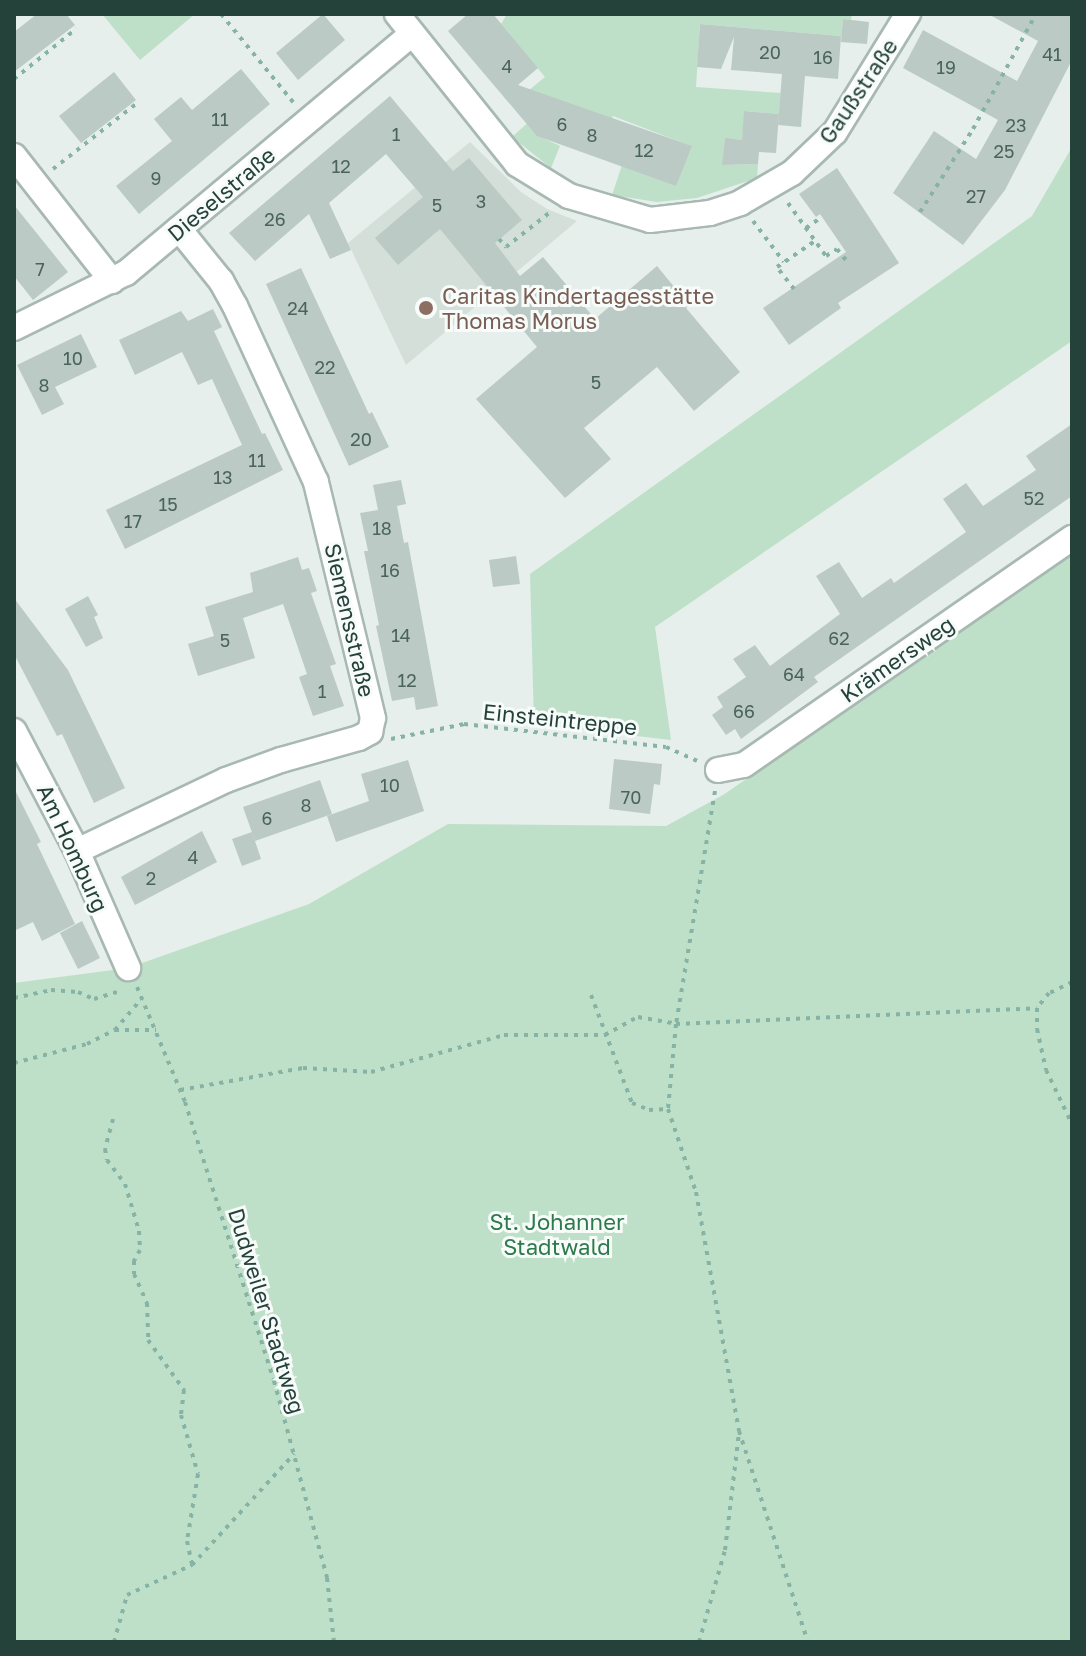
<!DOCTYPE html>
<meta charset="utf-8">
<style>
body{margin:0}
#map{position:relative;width:1086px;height:1656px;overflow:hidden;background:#e6efeb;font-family:"Golos Text",sans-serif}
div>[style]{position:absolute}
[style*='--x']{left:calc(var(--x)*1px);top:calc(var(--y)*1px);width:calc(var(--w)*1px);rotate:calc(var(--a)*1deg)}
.built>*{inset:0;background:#d4dfda}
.green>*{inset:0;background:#bfe0c8}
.building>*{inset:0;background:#bbcac4}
.path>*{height:4px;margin-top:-2px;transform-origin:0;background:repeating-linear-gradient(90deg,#86b3a5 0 4px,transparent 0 10px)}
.roads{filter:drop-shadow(2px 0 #a8b8b2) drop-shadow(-2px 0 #a8b8b2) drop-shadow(0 2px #a8b8b2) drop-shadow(0 -2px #a8b8b2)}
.minor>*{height:24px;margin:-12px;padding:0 12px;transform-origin:12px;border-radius:12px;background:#fff}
.dots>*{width:22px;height:22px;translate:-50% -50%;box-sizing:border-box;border:4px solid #f7fbf9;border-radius:50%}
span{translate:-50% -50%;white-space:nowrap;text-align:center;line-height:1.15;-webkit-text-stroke:6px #f7fbf9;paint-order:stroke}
.number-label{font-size:18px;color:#4a645c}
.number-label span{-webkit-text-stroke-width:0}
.street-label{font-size:22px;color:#24423a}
.education-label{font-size:22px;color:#785e54}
.left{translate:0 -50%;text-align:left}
.park-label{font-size:22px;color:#2d7a4b}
.frame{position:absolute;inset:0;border:16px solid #24423a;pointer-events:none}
</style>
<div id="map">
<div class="built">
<div style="clip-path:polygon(470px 142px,521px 192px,547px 209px,577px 221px,406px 365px,348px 243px)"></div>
</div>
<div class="green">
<div style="clip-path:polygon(102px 14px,195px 14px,140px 60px)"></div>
<div style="clip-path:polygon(507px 14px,852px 14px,851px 20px,843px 19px,842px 36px,700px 24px,696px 87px,781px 93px,779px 114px,745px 111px,742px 140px,725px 139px,723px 165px,758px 164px,757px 178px,697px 198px,657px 202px,612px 195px,622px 165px,691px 146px,613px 116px,611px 120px,557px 100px,543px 138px,560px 146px,551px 168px,512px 137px,543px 109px,528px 91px,545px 77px,501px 24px)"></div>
<div style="clip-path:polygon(1072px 147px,1072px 341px,655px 627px,671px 740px,534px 724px,530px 574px,1032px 216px)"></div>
<div style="clip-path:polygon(1072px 555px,1072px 1642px,14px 1642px,14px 983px,128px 968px,309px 904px,448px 824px,666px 826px,723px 795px)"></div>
</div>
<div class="building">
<div style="clip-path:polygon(37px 14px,66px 14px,75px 25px,14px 72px,14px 32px)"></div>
<div style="clip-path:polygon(323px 14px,345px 40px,298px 80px,276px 53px)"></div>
<div style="clip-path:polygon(468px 14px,493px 14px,538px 68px,518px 85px,692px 146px,676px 186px,537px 136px,448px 31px)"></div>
<div style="clip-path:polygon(988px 14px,1072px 14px,1072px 60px,1005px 190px,963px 245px,893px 193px,934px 131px,976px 159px,998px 120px,903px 68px,923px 30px,1017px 81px,1038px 41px)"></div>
<div style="clip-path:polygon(843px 19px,869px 22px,867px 44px,841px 42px)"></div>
<div style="clip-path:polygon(700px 24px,841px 36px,838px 79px,805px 76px,801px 127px,778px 125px,782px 74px,731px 70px,734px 37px,721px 69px,697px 67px)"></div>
<div style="clip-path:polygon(241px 69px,270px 104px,139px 214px,116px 186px,172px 141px,154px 119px,181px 97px,192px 110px)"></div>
<div style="clip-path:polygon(114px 72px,136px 100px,81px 143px,59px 116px)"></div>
<div style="clip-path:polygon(390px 96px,453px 171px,469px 158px,522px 220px,495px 243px,520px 276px,543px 257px,595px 319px,657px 266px,689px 305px,686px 308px,740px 372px,694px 411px,657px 367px,584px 428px,611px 459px,565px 498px,476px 399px,537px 347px,440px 229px,398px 265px,375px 238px,423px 197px,386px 154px,329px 203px,351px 250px,330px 259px,309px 214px,255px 261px,229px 233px)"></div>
<div style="clip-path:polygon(744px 111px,779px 114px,776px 153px,759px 152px,758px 164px,722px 165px,725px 138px,742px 140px)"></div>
<div style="clip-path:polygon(837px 168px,899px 263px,838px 303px,841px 308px,789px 345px,763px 308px,846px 252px,820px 214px,816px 217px,799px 194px)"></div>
<div style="clip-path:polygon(14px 205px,68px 272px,33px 300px,14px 276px)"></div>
<div style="clip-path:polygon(301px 268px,369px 414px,372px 412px,389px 447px,349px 466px,266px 284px)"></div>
<div style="clip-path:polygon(213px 309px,222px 327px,214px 331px,262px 434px,265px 433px,283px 470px,125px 549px,106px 510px,242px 445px,212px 379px,198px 385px,182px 352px,135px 375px,119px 340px,181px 311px,188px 321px)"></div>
<div style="clip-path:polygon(81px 334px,97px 367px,55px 387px,64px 404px,42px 415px,17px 365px)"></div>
<div style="clip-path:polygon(1072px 424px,1072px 496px,814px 677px,818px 682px,741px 739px,735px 729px,726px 735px,712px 715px,723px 707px,717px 697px,746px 677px,733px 659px,755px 645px,770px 666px,840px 614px,816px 576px,839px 562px,862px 598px,891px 578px,894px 583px,966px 532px,943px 499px,966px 483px,983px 506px,1036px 470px,1026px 456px)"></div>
<div style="clip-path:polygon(401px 480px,406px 504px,397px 506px,404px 543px,408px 542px,438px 706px,416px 710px,414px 697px,392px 701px,376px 626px,379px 625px,364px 551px,368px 551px,360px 513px,378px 510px,373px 485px)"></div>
<div style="clip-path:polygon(516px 556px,520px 584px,493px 587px,489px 560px)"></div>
<div style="clip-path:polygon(298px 557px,302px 570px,309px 568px,317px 591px,311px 593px,336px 664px,330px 666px,344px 706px,313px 716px,299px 677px,307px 674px,283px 604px,243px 618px,255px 658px,198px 676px,188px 644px,214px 636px,205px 607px,253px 592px,250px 573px)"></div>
<div style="clip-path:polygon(88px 596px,98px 615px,94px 617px,103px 638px,86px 647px,65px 609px)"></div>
<div style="clip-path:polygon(14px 598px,68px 670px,125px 788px,94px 803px,62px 734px,57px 736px,14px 654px)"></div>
<div style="clip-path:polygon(614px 759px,662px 764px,660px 785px,654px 784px,650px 814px,609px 809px)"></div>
<div style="clip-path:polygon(408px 760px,424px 811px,336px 842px,327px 816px,369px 801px,361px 774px)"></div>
<div style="clip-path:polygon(320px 780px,332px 814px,255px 841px,243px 807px)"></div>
<div style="clip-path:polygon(14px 788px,41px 842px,37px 844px,75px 924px,42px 941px,33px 922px,14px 931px)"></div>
<div style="clip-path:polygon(202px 831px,217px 862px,135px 905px,121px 877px)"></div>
<div style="clip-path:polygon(252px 832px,261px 859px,242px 866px,232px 839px)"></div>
<div style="clip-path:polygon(82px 921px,100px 958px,78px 969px,60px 933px)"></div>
</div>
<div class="path">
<div style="--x:221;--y:14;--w:114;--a:50.7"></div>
<div style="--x:14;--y:79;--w:80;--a:-38.9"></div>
<div style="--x:53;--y:169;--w:105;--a:-38.1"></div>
<div style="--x:788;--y:203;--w:65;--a:54.4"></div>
<div style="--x:826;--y:256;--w:13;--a:-32"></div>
<div style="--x:837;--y:249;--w:14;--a:51"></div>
<div style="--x:920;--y:212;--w:98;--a:-57.4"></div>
<div style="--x:973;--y:129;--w:131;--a:-61.3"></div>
<div style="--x:753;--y:221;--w:51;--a:52.9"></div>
<div style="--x:806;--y:228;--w:19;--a:-35"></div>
<div style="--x:499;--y:239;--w:11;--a:49"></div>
<div style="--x:506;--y:247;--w:55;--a:-38.3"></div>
<div style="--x:794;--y:289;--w:28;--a:-128"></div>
<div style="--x:777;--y:267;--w:46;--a:-34.4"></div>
<div style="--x:391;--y:739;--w:75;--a:-11.6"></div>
<div style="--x:464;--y:724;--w:203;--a:6.5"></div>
<div style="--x:666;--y:747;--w:34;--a:24"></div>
<div style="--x:715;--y:791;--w:236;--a:99.5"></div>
<div style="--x:676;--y:1024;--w:85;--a:95.4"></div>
<div style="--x:668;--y:1109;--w:88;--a:71.4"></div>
<div style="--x:696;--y:1192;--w:243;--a:79.8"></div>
<div style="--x:739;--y:1431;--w:222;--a:71.9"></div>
<div style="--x:1072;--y:982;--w:25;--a:154"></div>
<div style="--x:1049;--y:993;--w:19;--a:129"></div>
<div style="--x:1037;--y:1008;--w:21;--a:90"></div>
<div style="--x:1037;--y:1029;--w:42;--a:77.6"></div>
<div style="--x:1046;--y:1070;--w:60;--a:64.3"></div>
<div style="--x:137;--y:987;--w:125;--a:67.3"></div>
<div style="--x:185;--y:1102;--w:293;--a:72.3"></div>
<div style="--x:274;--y:1381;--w:204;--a:74.9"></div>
<div style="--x:327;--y:1578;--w:64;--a:83.8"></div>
<div style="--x:591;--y:995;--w:116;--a:69.2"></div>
<div style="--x:632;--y:1103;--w:18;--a:22"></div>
<div style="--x:649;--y:1110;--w:19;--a:-3"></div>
<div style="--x:14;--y:998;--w:38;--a:-12"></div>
<div style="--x:51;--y:990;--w:27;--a:4"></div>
<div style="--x:78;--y:992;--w:17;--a:24"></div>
<div style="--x:94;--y:999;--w:27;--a:-17"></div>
<div style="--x:115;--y:1030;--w:42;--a:-49.8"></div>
<div style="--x:14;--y:1063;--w:75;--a:-14.6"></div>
<div style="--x:87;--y:1044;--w:31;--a:-27"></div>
<div style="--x:115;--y:1030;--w:41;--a:0"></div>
<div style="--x:180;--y:1090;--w:125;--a:-10.1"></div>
<div style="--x:303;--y:1068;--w:68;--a:3.4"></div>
<div style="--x:371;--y:1072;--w:138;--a:-15.5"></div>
<div style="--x:504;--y:1035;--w:101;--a:0"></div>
<div style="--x:605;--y:1035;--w:38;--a:-29"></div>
<div style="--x:638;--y:1017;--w:39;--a:10"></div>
<div style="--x:676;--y:1024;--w:361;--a:-2.5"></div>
<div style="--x:113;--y:1119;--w:31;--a:105"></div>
<div style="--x:105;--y:1149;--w:11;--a:80"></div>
<div style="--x:107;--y:1160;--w:30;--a:53"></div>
<div style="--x:125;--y:1184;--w:49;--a:73.4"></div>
<div style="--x:139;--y:1231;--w:19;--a:87"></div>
<div style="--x:140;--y:1250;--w:13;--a:119"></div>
<div style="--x:134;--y:1261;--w:13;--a:90"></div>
<div style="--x:134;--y:1274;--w:32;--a:66"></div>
<div style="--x:147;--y:1303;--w:37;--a:88"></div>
<div style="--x:148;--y:1340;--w:62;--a:54.2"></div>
<div style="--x:184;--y:1390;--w:25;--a:97"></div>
<div style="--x:181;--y:1415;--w:61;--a:73.9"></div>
<div style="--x:198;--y:1474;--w:68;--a:99.3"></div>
<div style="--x:187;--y:1541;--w:25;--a:78"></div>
<div style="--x:114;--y:1642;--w:49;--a:-74.5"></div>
<div style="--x:127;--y:1595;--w:72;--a:-24.8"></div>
<div style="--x:192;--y:1565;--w:151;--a:-47.4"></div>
<div style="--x:699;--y:1642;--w:96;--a:-74.2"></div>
<div style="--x:725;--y:1550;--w:118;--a:-83.2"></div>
</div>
<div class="roads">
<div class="minor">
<div style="--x:397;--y:14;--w:192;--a:51.3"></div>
<div style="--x:517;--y:164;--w:61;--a:31.6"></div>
<div style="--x:569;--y:196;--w:84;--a:16.5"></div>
<div style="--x:650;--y:220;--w:60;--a:-6.7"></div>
<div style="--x:710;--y:213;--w:32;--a:-18"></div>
<div style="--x:740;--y:203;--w:60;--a:-30"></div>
<div style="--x:792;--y:173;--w:59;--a:-43.6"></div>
<div style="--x:835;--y:132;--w:139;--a:-58.3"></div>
<div style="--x:14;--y:156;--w:159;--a:51.9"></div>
<div style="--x:14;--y:328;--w:125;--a:-26.2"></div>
<div style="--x:126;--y:273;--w:373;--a:-39.9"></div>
<div style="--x:14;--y:731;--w:136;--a:62.3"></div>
<div style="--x:77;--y:851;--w:128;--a:66.4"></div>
<div style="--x:718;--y:770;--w:26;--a:-11"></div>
<div style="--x:744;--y:765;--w:399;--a:-34.7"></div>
<div style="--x:77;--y:851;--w:165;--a:-25.5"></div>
<div style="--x:226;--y:780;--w:59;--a:-20"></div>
<div style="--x:281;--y:760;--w:81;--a:-15.8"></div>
<div style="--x:359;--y:738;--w:13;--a:-29"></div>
<div style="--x:370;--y:732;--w:14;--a:-78"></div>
<div style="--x:373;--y:718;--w:243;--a:-103.6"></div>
<div style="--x:316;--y:482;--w:194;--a:-114.7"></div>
<div style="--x:235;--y:306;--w:29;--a:-119"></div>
<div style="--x:221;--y:281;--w:67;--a:-128.9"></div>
</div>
</div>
<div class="dots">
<div style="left:426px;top:308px;background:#8d6e63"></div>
</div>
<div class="number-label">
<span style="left:770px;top:52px">20</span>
<span style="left:1052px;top:54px">41</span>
<span style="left:823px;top:57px">16</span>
<span style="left:507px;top:66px">4</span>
<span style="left:946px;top:67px">19</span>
<span style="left:220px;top:119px">11</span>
<span style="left:562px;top:124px">6</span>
<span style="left:1016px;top:125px">23</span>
<span style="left:396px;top:134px">1</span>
<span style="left:592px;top:135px">8</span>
<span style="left:644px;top:150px">12</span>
<span style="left:1004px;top:151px">25</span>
<span style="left:341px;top:166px">12</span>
<span style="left:156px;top:178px">9</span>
<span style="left:976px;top:196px">27</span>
<span style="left:481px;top:201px">3</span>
<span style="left:437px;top:205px">5</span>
<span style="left:275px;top:219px">26</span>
<span style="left:40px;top:269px">7</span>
<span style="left:298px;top:308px">24</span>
<span style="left:73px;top:358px">10</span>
<span style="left:325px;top:367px">22</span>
<span style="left:596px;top:382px">5</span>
<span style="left:44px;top:385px">8</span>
<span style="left:361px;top:439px">20</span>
<span style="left:257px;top:460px">11</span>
<span style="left:223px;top:477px">13</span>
<span style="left:1034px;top:498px">52</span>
<span style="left:168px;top:504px">15</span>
<span style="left:133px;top:521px">17</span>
<span style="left:382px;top:528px">18</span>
<span style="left:390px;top:570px">16</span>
<span style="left:401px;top:635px">14</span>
<span style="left:839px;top:638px">62</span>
<span style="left:225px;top:640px">5</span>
<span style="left:794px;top:674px">64</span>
<span style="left:407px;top:680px">12</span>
<span style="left:322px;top:691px">1</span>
<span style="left:744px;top:711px">66</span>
<span style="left:390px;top:785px">10</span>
<span style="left:631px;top:797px">70</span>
<span style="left:306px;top:805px">8</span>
<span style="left:267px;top:818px">6</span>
<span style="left:193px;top:857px">4</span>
<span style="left:151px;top:878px">2</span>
</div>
<div class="street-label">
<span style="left:858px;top:91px;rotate:-56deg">Gaußstraße</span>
<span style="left:221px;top:194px;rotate:-40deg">Dieselstraße</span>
<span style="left:350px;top:620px;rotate:77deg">Siemensstraße</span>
<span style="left:897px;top:659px;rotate:-35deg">Krämersweg</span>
<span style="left:560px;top:719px;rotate:6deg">Einsteintreppe</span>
<span style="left:73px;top:848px;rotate:65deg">Am Homburg</span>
<span style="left:267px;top:1311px;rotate:73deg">Dudweiler Stadtweg</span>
</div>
<div class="education-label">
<span class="left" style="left:442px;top:308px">Caritas Kindertagesstätte<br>Thomas Morus</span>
</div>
<div class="park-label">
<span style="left:557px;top:1234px">St. Johanner<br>Stadtwald</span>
</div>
<div class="frame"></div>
</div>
